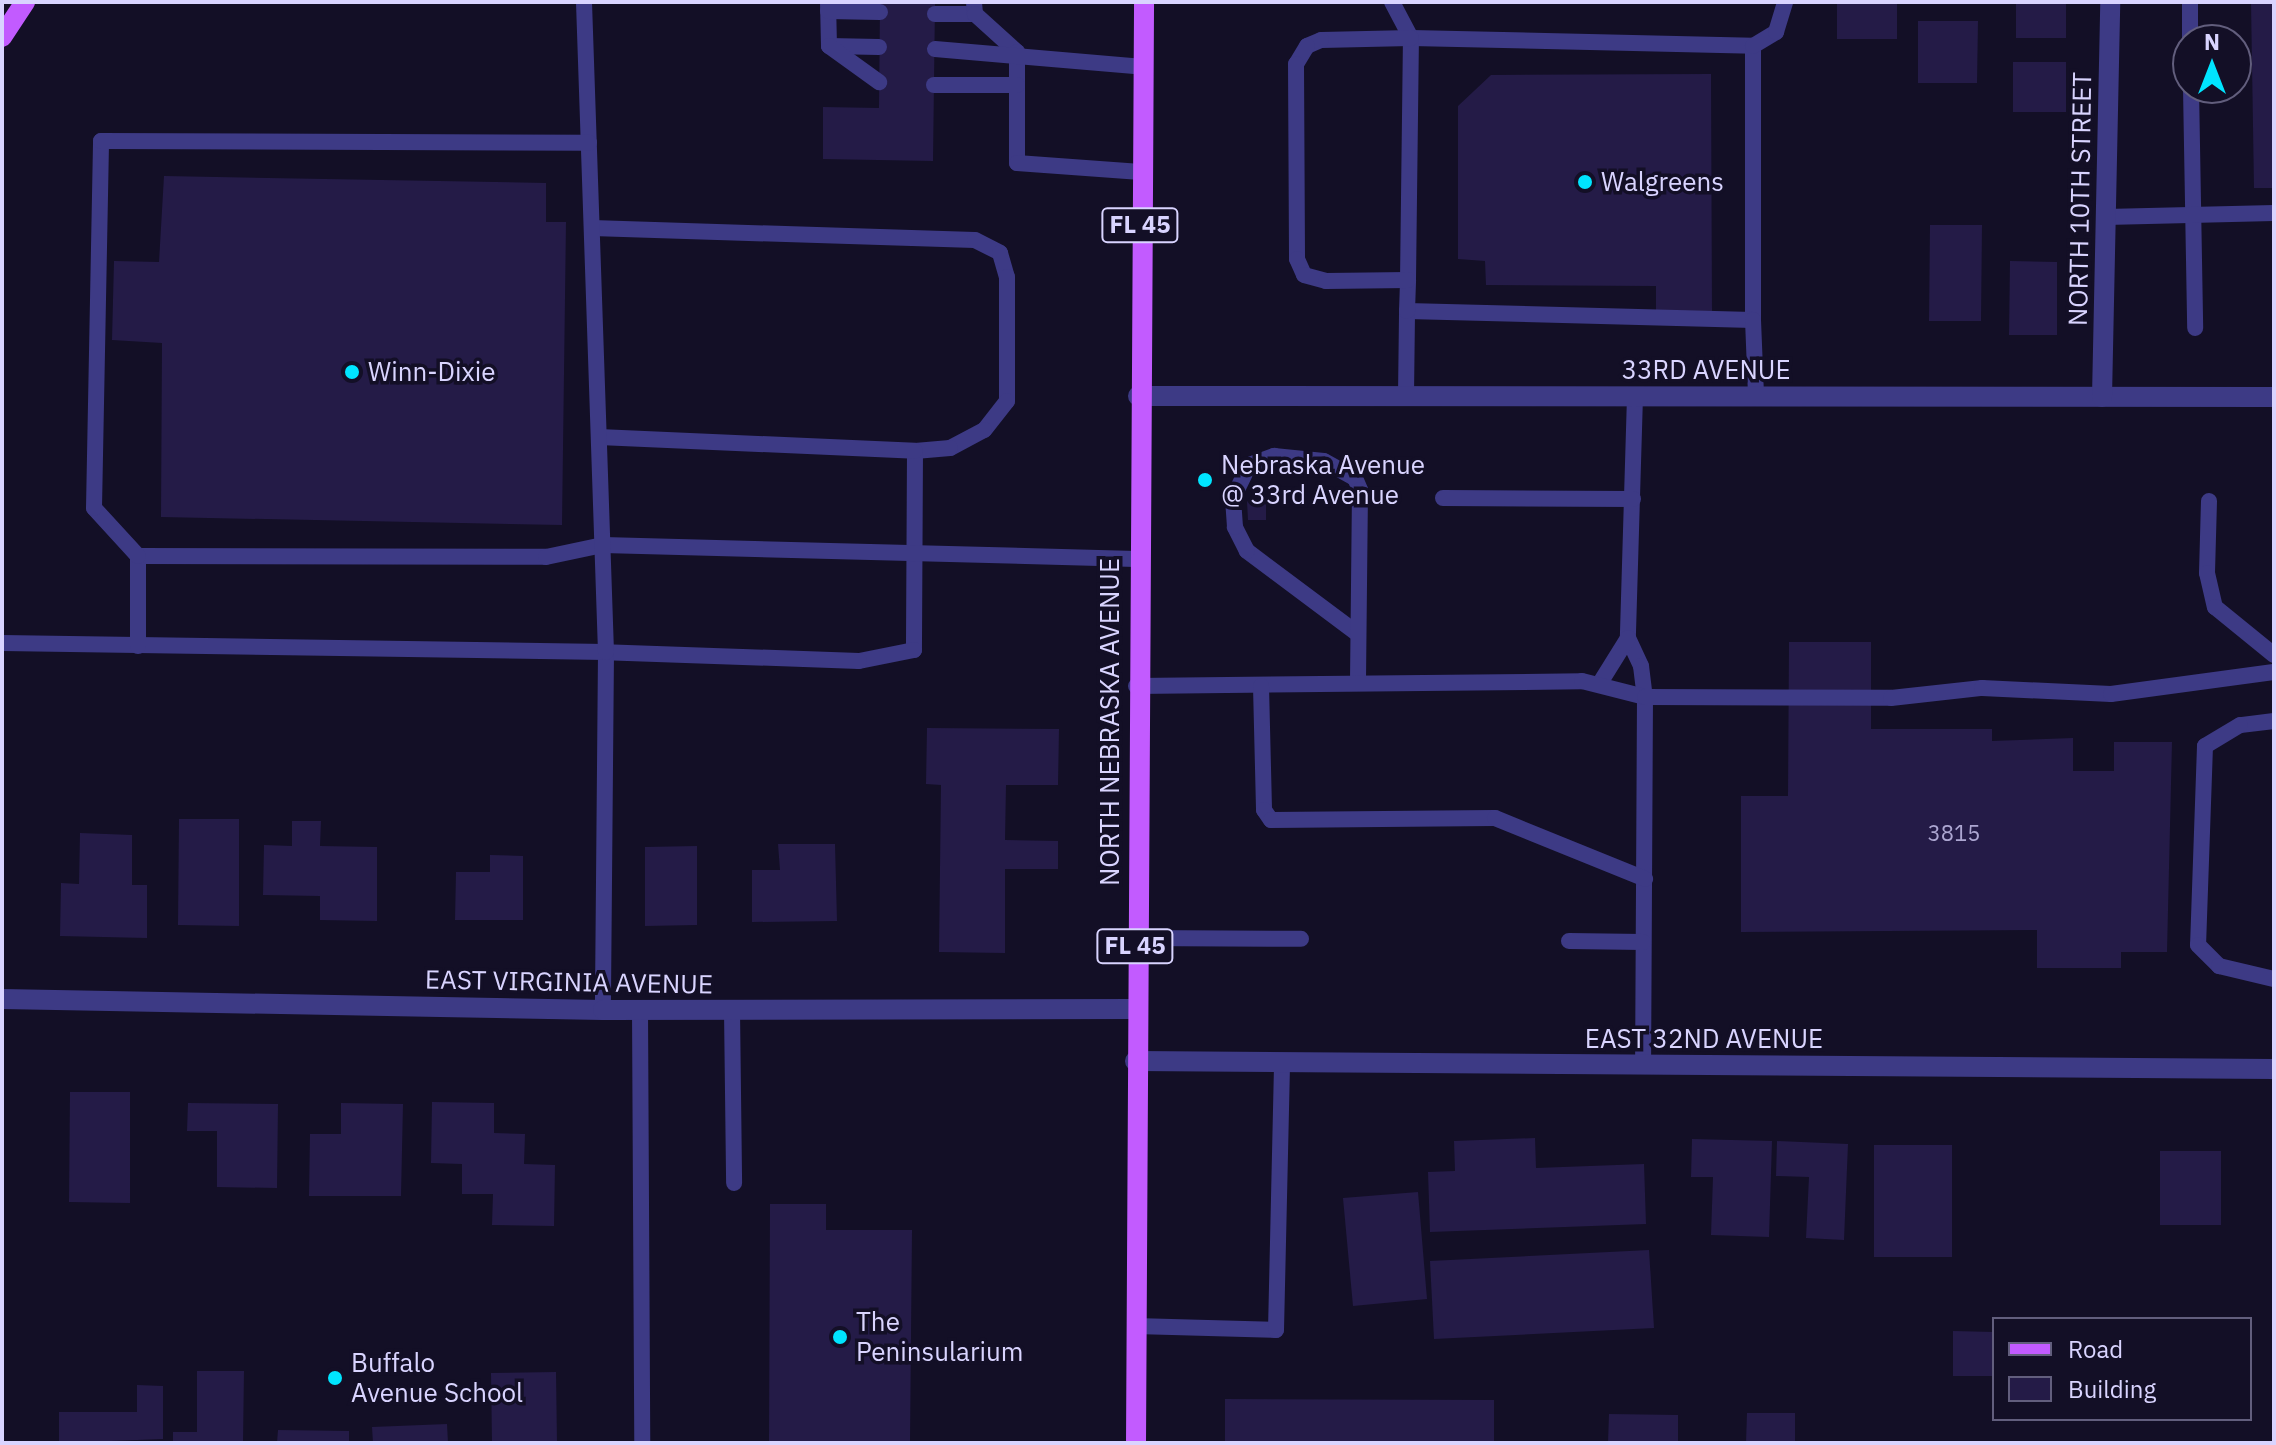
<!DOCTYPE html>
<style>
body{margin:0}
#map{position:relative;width:2276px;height:1445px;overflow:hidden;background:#130f26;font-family:"IBM Plex Sans",sans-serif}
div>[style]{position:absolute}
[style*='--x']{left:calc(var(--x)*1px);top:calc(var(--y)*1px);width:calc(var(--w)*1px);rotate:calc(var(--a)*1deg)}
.building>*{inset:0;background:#241b47}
.service>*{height:16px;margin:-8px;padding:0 8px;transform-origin:8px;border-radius:8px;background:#3d3a85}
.minor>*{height:20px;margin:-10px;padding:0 10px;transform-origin:10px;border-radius:10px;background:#3d3a85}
.primary>*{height:20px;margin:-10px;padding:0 10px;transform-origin:10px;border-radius:10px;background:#c25bff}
.dots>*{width:22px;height:22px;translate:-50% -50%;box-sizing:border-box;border:4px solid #130f26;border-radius:50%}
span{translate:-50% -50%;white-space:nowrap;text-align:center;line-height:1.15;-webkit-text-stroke:7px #130f26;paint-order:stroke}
.number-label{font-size:22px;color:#aca6d1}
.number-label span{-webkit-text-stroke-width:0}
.shield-label span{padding:2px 6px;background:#130f26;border:2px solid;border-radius:6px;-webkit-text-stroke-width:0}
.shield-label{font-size:24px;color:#d9d4ff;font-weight:700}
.poi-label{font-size:26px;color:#d9d4ff}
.left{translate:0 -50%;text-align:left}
.street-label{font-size:26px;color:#d9d4ff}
.frame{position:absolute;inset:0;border:4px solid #d9d4ff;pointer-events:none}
.legend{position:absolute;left:1992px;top:1317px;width:260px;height:104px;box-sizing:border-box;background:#130f26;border:2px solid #625e7d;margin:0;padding:10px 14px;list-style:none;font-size:24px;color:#d9d4ff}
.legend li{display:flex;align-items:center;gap:16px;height:40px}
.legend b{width:40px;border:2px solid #625e7d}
.north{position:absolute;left:2172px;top:24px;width:80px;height:80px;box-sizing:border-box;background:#130f26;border:2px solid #625e7d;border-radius:50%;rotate:0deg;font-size:22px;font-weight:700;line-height:32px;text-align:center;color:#d9d4ff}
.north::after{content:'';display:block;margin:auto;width:28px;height:36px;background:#00e5ff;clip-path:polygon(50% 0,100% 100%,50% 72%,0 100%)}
</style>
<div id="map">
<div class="building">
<div style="clip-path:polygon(1837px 2px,1897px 2px,1897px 39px,1837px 39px)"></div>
<div style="clip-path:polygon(2016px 2px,2066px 2px,2066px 38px,2016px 38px)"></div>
<div style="clip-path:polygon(2251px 2px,2274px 2px,2274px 188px,2254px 188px)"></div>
<div style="clip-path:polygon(880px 3px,935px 4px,933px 161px,823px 159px,823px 107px,879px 108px)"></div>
<div style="clip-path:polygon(1918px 21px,1978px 21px,1977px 83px,1918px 83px)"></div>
<div style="clip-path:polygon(2013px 62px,2066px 62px,2066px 112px,2013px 112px)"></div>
<div style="clip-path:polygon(1711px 74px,1712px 312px,1656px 312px,1656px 286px,1486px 285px,1485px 261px,1458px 259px,1458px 106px,1491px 75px)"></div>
<div style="clip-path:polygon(164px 176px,546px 183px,546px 222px,566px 222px,562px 525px,161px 517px,162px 343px,112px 340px,114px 261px,159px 262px)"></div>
<div style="clip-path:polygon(1930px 225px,1982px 225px,1981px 321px,1929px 321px)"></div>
<div style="clip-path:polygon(2010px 261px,2057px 262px,2057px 335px,2009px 335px)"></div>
<div style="clip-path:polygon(1266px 500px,1266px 520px,1248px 520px,1247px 501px)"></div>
<div style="clip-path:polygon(1789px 642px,1871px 642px,1871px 729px,1992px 729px,1992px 741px,2073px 738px,2073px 771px,2114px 771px,2114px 742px,2172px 742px,2167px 952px,2121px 952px,2121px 968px,2037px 968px,2037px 930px,1741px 932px,1741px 796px,1788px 796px)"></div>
<div style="clip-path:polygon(927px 728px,1059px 729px,1058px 785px,1006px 785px,1005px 840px,1058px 841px,1058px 869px,1005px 869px,1005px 953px,939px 952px,941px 785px,926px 784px)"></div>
<div style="clip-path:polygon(179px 819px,239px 819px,239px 926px,178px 925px)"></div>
<div style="clip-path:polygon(292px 821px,321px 821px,320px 846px,377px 847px,377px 921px,320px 920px,320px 896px,263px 895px,264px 845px,292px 846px)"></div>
<div style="clip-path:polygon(80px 833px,132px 835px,132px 885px,147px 885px,147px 938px,60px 936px,61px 883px,79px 884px)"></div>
<div style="clip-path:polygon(778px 844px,835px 844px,837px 921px,752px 922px,752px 870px,780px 870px)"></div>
<div style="clip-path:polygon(697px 846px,697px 925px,645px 926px,645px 847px)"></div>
<div style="clip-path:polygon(490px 855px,523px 856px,523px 920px,455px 920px,456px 872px,490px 872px)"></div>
<div style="clip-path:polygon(70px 1092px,130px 1092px,130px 1203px,69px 1202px)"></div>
<div style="clip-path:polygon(432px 1102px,494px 1103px,494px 1133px,525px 1134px,524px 1164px,555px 1165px,554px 1226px,492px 1225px,493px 1194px,462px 1194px,462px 1164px,431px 1163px)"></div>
<div style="clip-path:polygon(188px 1103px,278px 1104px,277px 1188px,217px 1187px,217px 1131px,187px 1131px)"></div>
<div style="clip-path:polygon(341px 1103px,403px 1104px,401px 1196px,309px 1196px,310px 1134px,341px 1134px)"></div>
<div style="clip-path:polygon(1535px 1138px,1536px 1168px,1644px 1164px,1646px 1224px,1430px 1232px,1428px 1172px,1455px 1171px,1454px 1141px)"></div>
<div style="clip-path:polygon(1692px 1139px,1772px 1141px,1769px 1237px,1711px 1235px,1713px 1177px,1691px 1177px)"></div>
<div style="clip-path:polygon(1777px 1141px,1848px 1144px,1844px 1240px,1806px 1238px,1809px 1177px,1776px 1176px)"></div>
<div style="clip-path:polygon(1874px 1145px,1952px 1145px,1952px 1257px,1874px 1257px)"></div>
<div style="clip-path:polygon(2160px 1151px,2221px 1151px,2221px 1225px,2160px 1225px)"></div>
<div style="clip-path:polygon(1418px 1192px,1427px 1299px,1353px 1306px,1343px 1198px)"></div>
<div style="clip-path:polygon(770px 1204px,826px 1204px,826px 1230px,912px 1230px,910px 1443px,769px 1443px)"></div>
<div style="clip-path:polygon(1649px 1250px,1654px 1328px,1434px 1339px,1430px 1261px)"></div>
<div style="clip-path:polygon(1953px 1331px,1994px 1332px,1994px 1376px,1953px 1376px)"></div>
<div style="clip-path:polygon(197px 1371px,244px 1371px,243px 1443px,173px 1443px,173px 1432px,197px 1432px)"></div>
<div style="clip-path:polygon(556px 1372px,557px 1443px,492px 1443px,491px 1373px)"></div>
<div style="clip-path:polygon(137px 1385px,163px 1386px,163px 1439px,59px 1443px,59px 1412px,137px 1412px)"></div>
<div style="clip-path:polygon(1225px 1399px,1494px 1400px,1494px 1443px,1225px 1443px)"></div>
<div style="clip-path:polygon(1747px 1413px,1795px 1413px,1795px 1443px,1746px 1443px)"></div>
<div style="clip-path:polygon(1609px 1414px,1678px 1415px,1678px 1443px,1608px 1443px)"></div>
<div style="clip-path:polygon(447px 1424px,448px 1443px,373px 1443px,372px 1427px)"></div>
<div style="clip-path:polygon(278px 1430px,349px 1431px,349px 1443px,277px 1443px)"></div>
</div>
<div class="service">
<div style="--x:828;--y:2;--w:44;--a:88.7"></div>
<div style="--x:829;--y:46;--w:50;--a:1.1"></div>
<div style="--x:1392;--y:2;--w:41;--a:62.2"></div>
<div style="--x:1411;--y:38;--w:342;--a:1.3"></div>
<div style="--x:1753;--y:46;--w:274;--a:90"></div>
<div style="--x:2190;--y:2;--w:38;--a:90"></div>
<div style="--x:828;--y:11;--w:52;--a:1.1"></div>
<div style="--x:935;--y:14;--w:40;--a:0"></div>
<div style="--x:975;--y:14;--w:12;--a:-95"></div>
<div style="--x:975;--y:14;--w:57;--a:42.1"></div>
<div style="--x:1017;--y:52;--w:111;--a:90"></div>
<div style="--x:1017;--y:163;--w:124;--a:4.2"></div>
<div style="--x:829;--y:46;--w:62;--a:35.8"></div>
<div style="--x:1753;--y:46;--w:27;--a:-31"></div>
<div style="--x:1776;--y:32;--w:31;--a:-73"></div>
<div style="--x:935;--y:49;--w:209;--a:4.9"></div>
<div style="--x:934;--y:85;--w:83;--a:0"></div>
<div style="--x:2191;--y:88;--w:240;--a:89"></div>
<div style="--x:2106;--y:217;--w:168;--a:-1.4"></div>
<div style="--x:592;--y:228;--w:383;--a:1.8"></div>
<div style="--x:975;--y:240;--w:28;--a:27"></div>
<div style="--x:1000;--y:253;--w:25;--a:74"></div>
<div style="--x:1007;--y:277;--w:124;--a:90"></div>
<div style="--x:1007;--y:401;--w:37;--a:128"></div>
<div style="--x:984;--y:430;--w:38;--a:152"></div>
<div style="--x:950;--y:448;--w:35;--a:175"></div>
<div style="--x:915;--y:451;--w:199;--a:90.3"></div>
<div style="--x:914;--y:650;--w:56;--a:168.7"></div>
<div style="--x:859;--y:661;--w:253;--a:-178"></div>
<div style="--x:606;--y:652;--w:358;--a:90.5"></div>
<div style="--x:1407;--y:311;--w:346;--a:1.5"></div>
<div style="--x:1753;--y:320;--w:76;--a:87.7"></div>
<div style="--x:1406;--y:396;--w:85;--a:-89.3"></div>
<div style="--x:1407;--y:311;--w:31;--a:-88"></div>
<div style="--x:1408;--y:280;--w:242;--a:-89.3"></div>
<div style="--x:1411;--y:38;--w:90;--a:178.7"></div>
<div style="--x:1321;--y:40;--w:15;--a:157"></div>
<div style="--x:1307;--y:46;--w:21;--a:121"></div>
<div style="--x:1296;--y:64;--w:195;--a:89.7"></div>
<div style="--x:1297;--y:259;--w:17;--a:66"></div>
<div style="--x:1304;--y:275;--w:23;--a:15"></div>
<div style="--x:1326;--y:281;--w:82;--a:-0.7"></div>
<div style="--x:1635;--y:396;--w:242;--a:91.7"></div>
<div style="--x:1628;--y:638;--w:31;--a:65"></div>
<div style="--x:1641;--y:666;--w:31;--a:83"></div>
<div style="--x:1645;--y:697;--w:368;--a:90.3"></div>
<div style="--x:599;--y:437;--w:316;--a:2.5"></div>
<div style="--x:1443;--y:498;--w:190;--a:0.3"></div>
<div style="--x:2209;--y:501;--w:72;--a:91.6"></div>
<div style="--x:2207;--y:573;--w:35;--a:77"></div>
<div style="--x:2215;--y:607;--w:76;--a:39.1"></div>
<div style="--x:138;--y:556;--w:408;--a:0.1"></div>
<div style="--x:546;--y:557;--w:58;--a:-11.9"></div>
<div style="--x:603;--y:545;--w:533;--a:1.5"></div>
<div style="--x:1358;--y:634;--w:139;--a:-143.2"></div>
<div style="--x:1247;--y:551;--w:27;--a:-117"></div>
<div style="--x:1235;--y:527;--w:29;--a:-94"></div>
<div style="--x:1233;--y:498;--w:37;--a:-64"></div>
<div style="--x:1249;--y:465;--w:27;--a:-20"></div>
<div style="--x:1274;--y:456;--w:50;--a:5.7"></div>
<div style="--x:1324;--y:461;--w:35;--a:29"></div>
<div style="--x:1355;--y:478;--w:13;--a:67"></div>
<div style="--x:1360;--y:490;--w:193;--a:90.6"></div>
<div style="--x:2;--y:643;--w:604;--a:0.85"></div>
<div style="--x:606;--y:652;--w:650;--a:-91.94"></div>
<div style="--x:138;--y:646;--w:90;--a:-90"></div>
<div style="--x:138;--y:556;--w:65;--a:-132.5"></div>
<div style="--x:94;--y:508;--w:367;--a:-88.9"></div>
<div style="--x:101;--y:141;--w:488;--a:0.2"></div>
<div style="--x:1600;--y:683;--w:53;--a:-58.1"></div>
<div style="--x:1136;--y:686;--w:446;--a:-0.6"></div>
<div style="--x:1582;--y:681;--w:65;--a:14.3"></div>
<div style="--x:1645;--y:697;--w:246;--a:0.2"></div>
<div style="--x:1891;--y:698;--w:92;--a:-6.3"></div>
<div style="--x:1982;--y:688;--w:129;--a:2.7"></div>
<div style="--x:2111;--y:694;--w:164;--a:-7.7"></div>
<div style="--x:1261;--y:686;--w:124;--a:88.6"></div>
<div style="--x:1264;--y:810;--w:12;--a:55"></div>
<div style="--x:1271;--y:820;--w:224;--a:-0.5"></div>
<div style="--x:1495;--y:818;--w:162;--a:22.1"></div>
<div style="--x:2274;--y:721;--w:34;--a:173"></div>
<div style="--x:2240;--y:725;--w:41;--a:149"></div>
<div style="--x:2205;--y:746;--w:199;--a:92"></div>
<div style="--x:2198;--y:945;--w:30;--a:45"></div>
<div style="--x:2219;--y:966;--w:57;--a:13.3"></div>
<div style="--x:1135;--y:938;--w:166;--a:0.3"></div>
<div style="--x:1569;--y:941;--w:74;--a:0.8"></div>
<div style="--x:640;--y:1010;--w:433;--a:89.7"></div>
<div style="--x:732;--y:1010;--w:173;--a:89.3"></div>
<div style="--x:1135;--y:1326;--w:141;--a:1.6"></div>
<div style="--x:1276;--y:1330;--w:268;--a:-88.7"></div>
</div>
<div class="minor">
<div style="--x:1138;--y:396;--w:1136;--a:0.05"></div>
<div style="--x:2102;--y:397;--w:395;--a:-88.8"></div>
<div style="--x:2;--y:999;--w:601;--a:1.05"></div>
<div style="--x:603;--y:1010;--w:532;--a:-0.11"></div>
<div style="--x:1135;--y:1061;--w:1139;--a:0.4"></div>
</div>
<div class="primary">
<div style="--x:2;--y:37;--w:42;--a:-56.7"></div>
<div style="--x:1136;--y:1443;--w:1441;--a:-89.68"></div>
</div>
<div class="dots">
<div style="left:1585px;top:182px;background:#00e5ff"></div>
<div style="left:352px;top:372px;background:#00e5ff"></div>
<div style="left:1205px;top:480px;background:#00e5ff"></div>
<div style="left:840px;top:1337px;background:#00e5ff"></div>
<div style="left:335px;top:1378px;background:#00e5ff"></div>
</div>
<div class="number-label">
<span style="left:1954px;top:833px">3815</span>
</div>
<div class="shield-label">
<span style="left:1140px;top:225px">FL 45</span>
<span style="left:1135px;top:946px">FL 45</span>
</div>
<div class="poi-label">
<span class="left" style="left:1601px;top:182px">Walgreens</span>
<span class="left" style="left:368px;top:372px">Winn-Dixie</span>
<span class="left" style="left:1221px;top:480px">Nebraska Avenue<br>@ 33rd Avenue</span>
<span class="left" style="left:856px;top:1337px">The<br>Peninsularium</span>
<span class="left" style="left:351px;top:1378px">Buffalo<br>Avenue School</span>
</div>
<div class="street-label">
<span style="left:2080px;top:199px;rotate:-89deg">NORTH 10TH STREET</span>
<span style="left:1706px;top:370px">33RD AVENUE</span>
<span style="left:1110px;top:722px;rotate:-90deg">NORTH NEBRASKA AVENUE</span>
<span style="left:569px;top:982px;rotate:1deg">EAST VIRGINIA AVENUE</span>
<span style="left:1704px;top:1039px">EAST 32ND AVENUE</span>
</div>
<div class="frame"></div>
<ul class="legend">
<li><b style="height:10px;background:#c25bff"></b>Road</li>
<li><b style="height:22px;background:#241b47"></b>Building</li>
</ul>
<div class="north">N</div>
</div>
